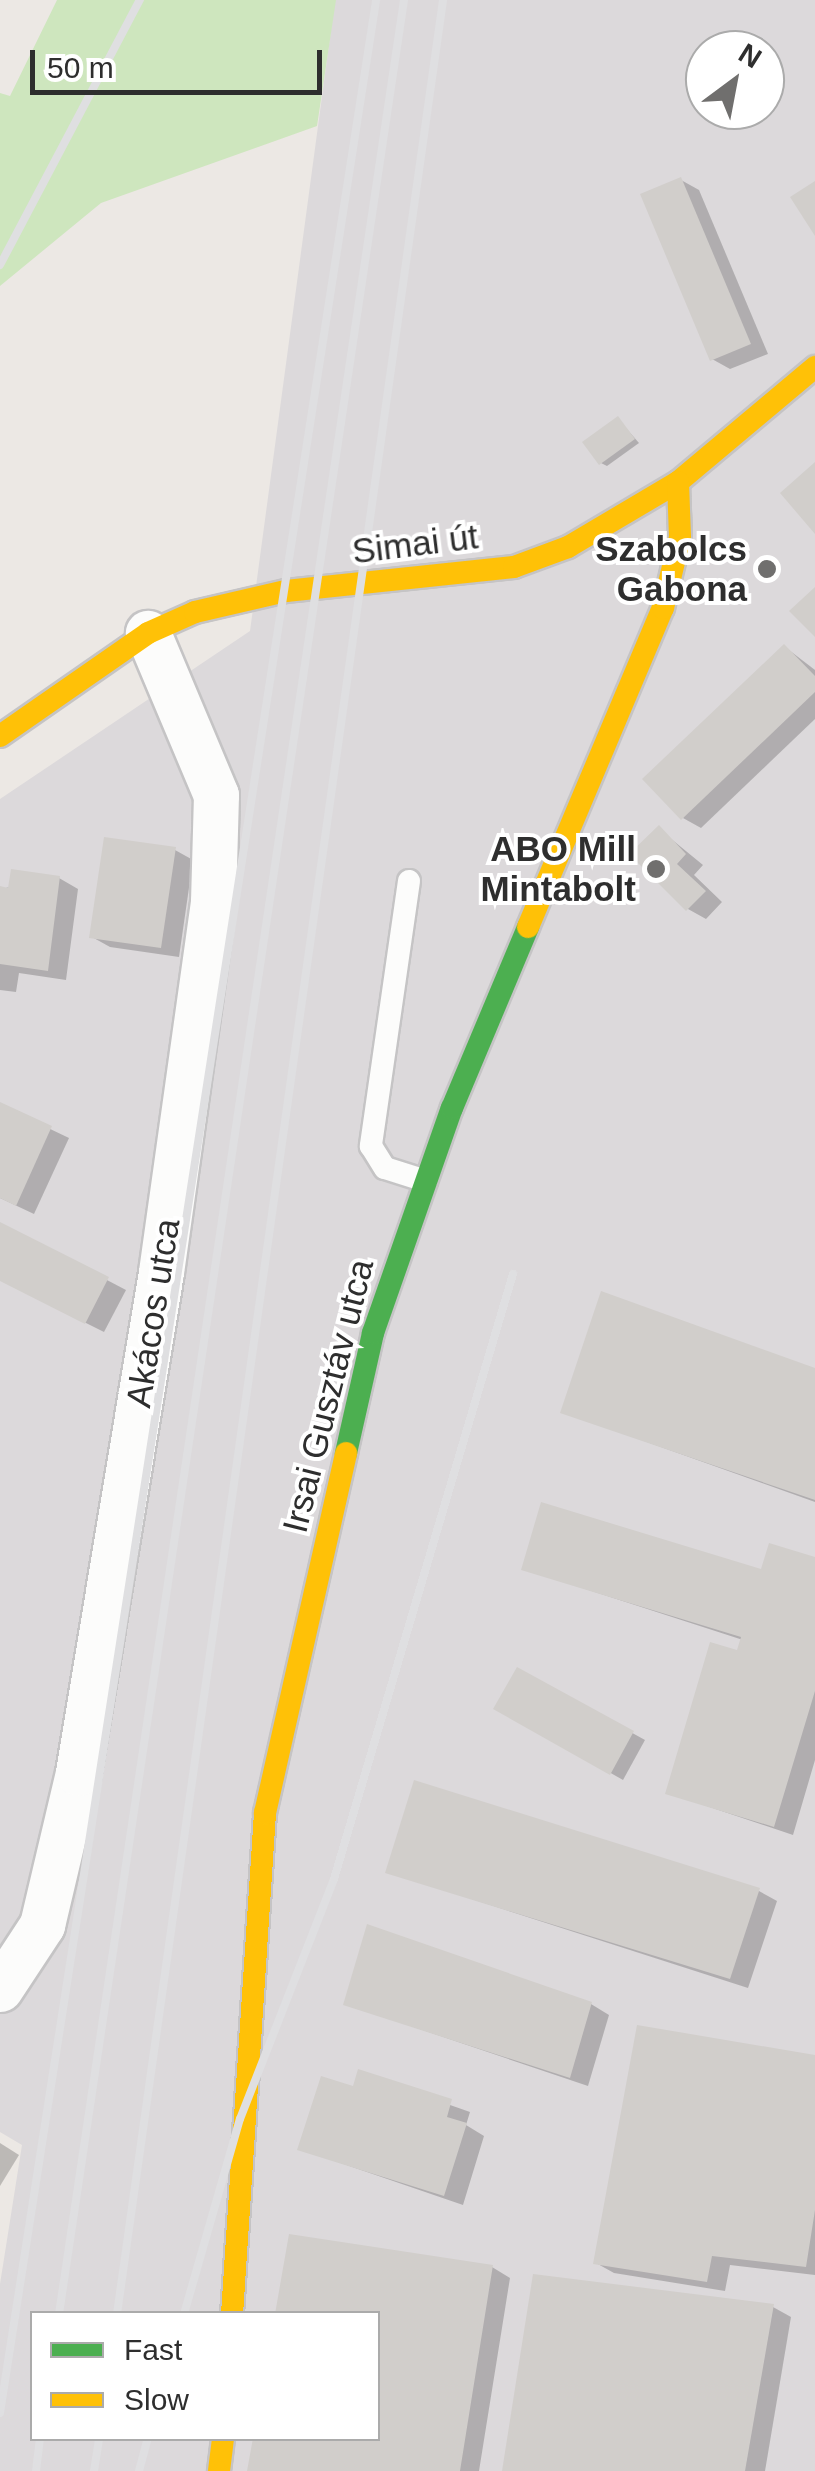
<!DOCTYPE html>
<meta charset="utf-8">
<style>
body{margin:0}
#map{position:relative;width:815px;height:2471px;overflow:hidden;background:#ece8e4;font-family:Arial,sans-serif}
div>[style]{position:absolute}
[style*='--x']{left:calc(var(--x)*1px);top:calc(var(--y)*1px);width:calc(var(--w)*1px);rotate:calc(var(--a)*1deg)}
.industrial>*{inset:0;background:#dcd9db}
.green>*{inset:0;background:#cee6be}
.shadow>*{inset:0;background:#0003}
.building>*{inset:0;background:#d1cecb}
.roads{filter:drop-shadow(2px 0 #c5c4c5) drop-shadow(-2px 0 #c5c4c5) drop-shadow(0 2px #c5c4c5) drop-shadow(0 -2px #c5c4c5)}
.lane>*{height:22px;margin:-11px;padding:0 11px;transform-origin:11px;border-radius:11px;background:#fcfcfb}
.street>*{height:45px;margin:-22.5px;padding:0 22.5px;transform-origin:22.5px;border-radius:22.5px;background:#fcfcfb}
.fast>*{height:22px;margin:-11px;padding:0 11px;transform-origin:11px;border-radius:11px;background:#4caf50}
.slow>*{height:22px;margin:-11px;padding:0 11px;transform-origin:11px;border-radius:11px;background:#ffc107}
.rail>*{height:8px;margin:-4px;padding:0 4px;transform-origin:4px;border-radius:4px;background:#dfdfe1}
.dots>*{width:28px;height:28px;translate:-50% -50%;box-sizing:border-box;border:5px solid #fff;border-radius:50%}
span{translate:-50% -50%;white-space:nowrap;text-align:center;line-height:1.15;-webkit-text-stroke:8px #fff;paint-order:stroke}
.street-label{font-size:35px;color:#2e2e2e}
.poi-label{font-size:35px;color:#2e2e2e;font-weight:700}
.right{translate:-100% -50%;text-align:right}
.legend{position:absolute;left:30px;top:2311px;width:350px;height:130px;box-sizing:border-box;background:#fff;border:2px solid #ababab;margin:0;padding:12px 18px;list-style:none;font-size:30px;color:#2e2e2e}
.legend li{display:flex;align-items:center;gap:20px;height:50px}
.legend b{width:50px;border:2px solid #ababab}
.north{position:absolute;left:685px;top:30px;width:100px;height:100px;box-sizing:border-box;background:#fff;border:2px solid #ababab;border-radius:50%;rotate:32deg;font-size:28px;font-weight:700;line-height:40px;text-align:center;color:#2e2e2e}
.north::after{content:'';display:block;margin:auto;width:35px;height:45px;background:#706f6e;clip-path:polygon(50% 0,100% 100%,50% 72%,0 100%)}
.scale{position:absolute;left:30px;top:50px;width:292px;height:45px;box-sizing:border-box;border:5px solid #2e2e2e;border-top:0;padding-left:12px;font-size:30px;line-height:35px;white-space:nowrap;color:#2e2e2e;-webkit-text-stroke:8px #fff;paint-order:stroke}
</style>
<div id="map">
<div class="industrial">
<div style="clip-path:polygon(evenodd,335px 0,815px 0,815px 2471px,0 2471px,0 2284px,22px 2145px,0 2132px,0 799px,250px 631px,335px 0,705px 50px,765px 50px,765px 110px,705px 110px,705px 50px,335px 0,32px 2314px,378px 2314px,378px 2438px,32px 2438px,32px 2314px)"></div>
</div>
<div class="green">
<div style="clip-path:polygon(57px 0,336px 0,317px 126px,101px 203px,0 286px,0 93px,10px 96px)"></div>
</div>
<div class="shadow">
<div style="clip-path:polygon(681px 180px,699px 190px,768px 354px,730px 369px,712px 359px)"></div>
<div style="clip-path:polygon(618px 419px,639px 443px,607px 466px,601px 463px)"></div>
<div style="clip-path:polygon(785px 647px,815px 670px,815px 719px,701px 828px,683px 818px)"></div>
<div style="clip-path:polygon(659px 829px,703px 865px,694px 875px,722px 902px,706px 919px,688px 909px)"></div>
<div style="clip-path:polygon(175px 850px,193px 860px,179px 957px,110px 947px,92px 937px)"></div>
<div style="clip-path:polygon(59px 878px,78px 889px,66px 980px,19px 973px,16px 992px,0 990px,0 889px)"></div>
<div style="clip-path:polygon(0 1105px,69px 1138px,34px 1214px,0 1198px)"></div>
<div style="clip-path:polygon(0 1224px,126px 1290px,104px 1332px,0 1280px)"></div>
<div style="clip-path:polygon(815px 1370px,815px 1502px,563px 1412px)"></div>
<div style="clip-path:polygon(815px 1560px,815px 1760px,793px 1835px,668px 1793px,743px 1640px,524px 1569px,763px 1572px)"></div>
<div style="clip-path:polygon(518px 1670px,645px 1740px,623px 1780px,496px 1708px)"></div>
<div style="clip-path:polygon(388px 1872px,759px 1891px,777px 1901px,748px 1988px)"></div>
<div style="clip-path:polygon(346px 2004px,591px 2004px,609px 2015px,588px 2086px)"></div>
<div style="clip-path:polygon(815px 2058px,815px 2275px,730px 2265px,725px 2291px,614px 2273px,596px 2263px)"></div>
<div style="clip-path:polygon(359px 2073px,470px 2112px,466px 2125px,484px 2136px,463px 2205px,300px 2149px,354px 2089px)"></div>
<div style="clip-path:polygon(0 2143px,19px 2155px,0 2186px)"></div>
<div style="clip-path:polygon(492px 2267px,510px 2278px,479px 2471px,249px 2471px,378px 2438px,378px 2314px)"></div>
<div style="clip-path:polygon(773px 2307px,791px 2317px,765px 2471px,505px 2471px)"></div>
</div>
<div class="building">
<div style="clip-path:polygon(681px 177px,751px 344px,710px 361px,640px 194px)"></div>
<div style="clip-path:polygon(815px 181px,815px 236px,790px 197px)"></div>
<div style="clip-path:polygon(618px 416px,635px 439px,599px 465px,582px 442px)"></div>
<div style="clip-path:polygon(815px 462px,815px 534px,780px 493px)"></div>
<div style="clip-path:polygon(815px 587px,815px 637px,789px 611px)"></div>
<div style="clip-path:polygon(784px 644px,815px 676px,815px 692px,681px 820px,642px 779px)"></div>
<div style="clip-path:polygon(659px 825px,686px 854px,677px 864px,706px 891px,686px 911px,629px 854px)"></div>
<div style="clip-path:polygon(104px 837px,176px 847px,161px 948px,89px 938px)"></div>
<div style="clip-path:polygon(11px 869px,60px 876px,48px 971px,0 964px,0 886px,8px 888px)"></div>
<div style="clip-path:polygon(0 1102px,52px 1126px,16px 1206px,0 1198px)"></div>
<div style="clip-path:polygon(0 1222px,109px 1277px,85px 1324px,0 1281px)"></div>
<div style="clip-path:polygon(601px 1291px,815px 1368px,815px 1500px,560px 1413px)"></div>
<div style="clip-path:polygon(541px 1502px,761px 1569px,769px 1543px,815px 1557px,815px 1691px,774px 1827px,665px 1794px,710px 1642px,737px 1650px,741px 1637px,521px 1570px)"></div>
<div style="clip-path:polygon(517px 1667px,634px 1731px,610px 1775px,493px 1709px)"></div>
<div style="clip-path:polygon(414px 1780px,760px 1888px,730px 1979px,385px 1873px)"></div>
<div style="clip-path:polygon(367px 1924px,592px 2002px,570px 2078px,343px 2005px)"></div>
<div style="clip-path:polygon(637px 2025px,815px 2055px,815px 2210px,806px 2267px,712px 2256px,707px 2282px,593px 2264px)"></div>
<div style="clip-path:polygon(358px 2069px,452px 2099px,447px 2117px,467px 2123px,444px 2196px,297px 2150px,321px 2076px,353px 2086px)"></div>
<div style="clip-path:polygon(289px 2234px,493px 2265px,460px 2471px,247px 2471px,253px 2438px,378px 2438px,378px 2314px,275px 2314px)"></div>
<div style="clip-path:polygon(533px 2274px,774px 2304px,745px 2471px,502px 2471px)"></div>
</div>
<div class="roads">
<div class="lane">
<div style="--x:409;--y:881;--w:268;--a:98.2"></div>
<div style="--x:371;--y:1146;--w:26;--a:58"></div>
<div style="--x:385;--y:1168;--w:43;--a:17.6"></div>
</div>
<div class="street">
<div style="--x:0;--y:1989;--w:77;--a:-56.7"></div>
<div style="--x:42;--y:1925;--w:156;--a:-76.7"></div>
<div style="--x:78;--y:1773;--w:508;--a:-80.59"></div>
<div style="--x:161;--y:1272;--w:374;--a:-82"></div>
<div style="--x:213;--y:902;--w:107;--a:-88.4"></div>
<div style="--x:216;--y:795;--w:176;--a:-112.8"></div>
</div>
<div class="fast">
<div style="--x:346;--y:1453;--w:123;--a:-77.3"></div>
<div style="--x:373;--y:1333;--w:238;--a:-70.7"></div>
<div style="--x:452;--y:1108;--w:196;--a:-67.2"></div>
</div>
<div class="slow">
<div style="--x:0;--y:736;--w:180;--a:-34.8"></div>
<div style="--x:148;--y:633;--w:51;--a:-24.1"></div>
<div style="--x:195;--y:612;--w:93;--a:-13"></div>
<div style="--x:286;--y:591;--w:229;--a:-6"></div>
<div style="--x:514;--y:567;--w:58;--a:-20.3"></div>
<div style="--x:568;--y:547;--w:128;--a:-30.6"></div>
<div style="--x:678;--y:482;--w:179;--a:-40"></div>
<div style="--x:528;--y:927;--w:346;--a:-67.1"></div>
<div style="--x:663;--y:608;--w:73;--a:-76.5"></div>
<div style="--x:680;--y:537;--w:55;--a:-92.1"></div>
<div style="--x:232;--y:2314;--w:502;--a:-86.23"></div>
<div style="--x:265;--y:1813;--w:369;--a:-77.3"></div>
<div style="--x:219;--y:2471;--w:33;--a:-83"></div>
</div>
</div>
<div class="rail">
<div style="--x:0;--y:265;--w:300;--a:-62.2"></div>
<div style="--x:59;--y:2314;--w:2340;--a:-81.52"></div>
<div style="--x:117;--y:2314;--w:2337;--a:-81.98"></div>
<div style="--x:184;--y:2314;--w:203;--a:-74"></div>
<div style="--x:240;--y:2119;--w:258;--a:-68.6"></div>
<div style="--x:334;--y:1879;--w:631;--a:-73.52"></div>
<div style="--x:0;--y:2413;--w:2442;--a:-81.14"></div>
<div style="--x:36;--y:2471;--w:33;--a:-83"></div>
<div style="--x:94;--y:2471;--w:33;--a:-81"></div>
<div style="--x:139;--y:2471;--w:34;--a:-75"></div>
</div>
<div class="dots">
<div style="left:767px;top:569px;background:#706f6e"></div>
<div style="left:656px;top:869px;background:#706f6e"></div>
</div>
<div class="street-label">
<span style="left:415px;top:544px;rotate:-7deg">Simai út</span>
<span style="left:153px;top:1313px;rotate:-81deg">Akácos utca</span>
<span style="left:328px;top:1396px;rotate:-76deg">Irsai Gusztáv utca</span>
</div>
<div class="poi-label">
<span class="right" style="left:747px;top:569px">Szabolcs<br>Gabona</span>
<span class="right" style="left:636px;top:869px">ABO Mill<br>Mintabolt</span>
</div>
<ul class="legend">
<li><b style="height:12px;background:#4caf50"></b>Fast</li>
<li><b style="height:12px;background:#ffc107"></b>Slow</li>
</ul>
<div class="north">N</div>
<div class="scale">50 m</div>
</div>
